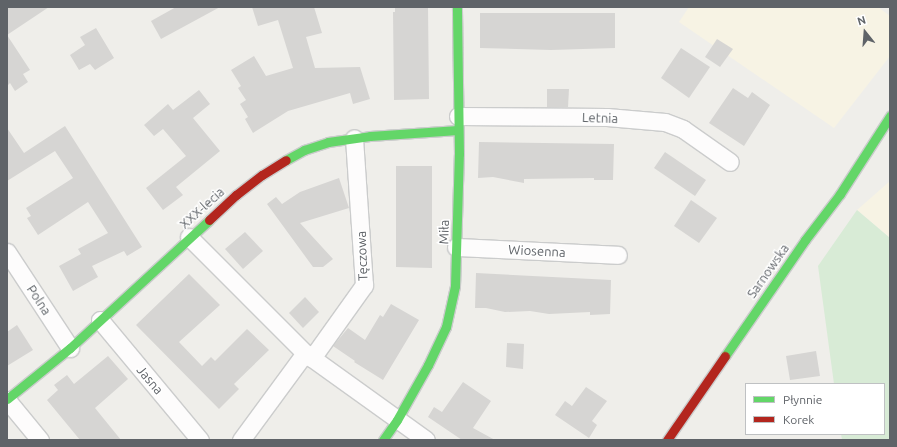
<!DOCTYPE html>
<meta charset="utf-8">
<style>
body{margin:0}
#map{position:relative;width:897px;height:447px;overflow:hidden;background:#efeeea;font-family:Ubuntu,sans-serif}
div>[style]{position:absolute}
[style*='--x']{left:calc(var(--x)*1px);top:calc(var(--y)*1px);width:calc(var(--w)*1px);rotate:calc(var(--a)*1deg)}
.commercial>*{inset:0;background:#f7f3e4}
.green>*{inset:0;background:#d8ebd6}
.building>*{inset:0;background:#d6d5d3}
.roads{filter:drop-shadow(1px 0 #cbcccc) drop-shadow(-1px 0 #cbcccc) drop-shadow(0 1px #cbcccc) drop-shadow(0 -1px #cbcccc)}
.street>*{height:17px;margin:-8.5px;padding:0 8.5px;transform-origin:8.5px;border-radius:8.5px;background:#fdfcfc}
.fast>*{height:9px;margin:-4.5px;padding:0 4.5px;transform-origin:4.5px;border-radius:4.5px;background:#63d668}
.jam>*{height:9px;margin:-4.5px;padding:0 4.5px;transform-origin:4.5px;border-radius:4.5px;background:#b3261e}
span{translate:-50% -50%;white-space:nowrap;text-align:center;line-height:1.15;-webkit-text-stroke:3px #fff;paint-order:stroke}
.street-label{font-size:13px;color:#5f6368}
.frame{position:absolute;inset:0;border:8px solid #5f6368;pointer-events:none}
.legend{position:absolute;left:745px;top:383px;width:140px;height:52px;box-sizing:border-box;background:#fff;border:1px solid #bfc1c3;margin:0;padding:5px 7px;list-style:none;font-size:12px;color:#5f6368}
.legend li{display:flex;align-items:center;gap:8px;height:20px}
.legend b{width:20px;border:1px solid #bfc1c3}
.north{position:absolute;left:845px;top:12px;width:40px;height:40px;-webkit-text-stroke:3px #fff;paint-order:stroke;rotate:343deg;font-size:11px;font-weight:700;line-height:16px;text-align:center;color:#5f6368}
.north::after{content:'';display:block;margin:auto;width:14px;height:18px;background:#5f6368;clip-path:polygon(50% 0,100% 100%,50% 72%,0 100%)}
</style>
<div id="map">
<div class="commercial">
<div style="clip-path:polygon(689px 7px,878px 7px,890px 16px,890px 56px,834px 128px,679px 22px)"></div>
<div style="clip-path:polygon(890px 181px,890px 238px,857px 210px)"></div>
</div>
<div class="green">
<div style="clip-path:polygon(857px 210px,890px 238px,890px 440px,842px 440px,841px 434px,884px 434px,884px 384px,834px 384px,818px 266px)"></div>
</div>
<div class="building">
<div style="clip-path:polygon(7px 7px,49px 7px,7px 35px,30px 70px,23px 74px,28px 82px,15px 91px,10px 83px,7px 86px)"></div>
<div style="clip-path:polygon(176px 7px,220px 7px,161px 39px,151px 21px)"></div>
<div style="clip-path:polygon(252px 7px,314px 7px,322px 33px,306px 37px,315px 68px,360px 67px,370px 99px,353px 104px,350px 93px,288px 111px,253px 133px,245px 119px,248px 117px,240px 104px,246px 100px,238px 88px,241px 86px,231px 70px,254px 56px,266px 76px,293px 68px,278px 20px,258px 26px)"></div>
<div style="clip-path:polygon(395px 7px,428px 7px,429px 99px,394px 100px,393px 12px,395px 12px)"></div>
<div style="clip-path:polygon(480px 13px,615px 13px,615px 48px,551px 50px,480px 48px)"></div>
<div style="clip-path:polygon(96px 28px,114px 58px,95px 70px,90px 64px,79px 70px,70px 55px,85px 45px,80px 37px)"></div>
<div style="clip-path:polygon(717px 39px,733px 49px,720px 67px,705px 57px)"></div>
<div style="clip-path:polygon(681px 48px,710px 67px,689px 98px,661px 78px)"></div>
<div style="clip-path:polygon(733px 88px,748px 98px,752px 92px,770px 105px,744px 146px,709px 123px)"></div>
<div style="clip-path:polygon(547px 89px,569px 89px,568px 107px,547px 107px)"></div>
<div style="clip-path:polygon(199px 90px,210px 104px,193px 118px,220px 151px,176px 187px,183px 195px,163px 210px,146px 188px,186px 156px,163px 129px,154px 136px,144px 125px,168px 104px,173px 110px)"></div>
<div style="clip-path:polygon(65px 126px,142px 247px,127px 256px,124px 251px,92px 266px,98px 277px,73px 291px,59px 266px,81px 254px,78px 249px,108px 233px,88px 202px,38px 235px,27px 218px,31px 216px,26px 208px,73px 178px,55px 151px,7px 181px,7px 128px,24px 153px)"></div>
<div style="clip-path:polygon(479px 142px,614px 144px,613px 180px,594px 180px,594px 178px,524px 179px,524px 183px,493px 177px,478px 178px)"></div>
<div style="clip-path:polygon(665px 152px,706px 180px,695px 196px,654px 168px)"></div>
<div style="clip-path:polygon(396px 166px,432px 166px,432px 268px,396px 267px)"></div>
<div style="clip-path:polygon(339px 178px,349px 208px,300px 223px,333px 259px,323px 267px,313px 267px,267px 204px,276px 197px,282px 204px,300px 192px)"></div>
<div style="clip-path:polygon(691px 200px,717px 218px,699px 243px,674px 226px)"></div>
<div style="clip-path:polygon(245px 232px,263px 251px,243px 269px,225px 249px)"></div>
<div style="clip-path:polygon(476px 273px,611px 280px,610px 314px,590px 315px,590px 312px,549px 314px,530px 311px,505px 312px,486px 308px,475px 308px)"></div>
<div style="clip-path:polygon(189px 274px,220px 305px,179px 342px,202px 366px,211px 357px,215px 361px,247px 329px,269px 350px,234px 384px,239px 389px,219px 409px,136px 325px)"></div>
<div style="clip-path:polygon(305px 297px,319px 312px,303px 328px,289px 313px)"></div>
<div style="clip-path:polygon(391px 304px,419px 320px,383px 380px,354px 362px,355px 361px,333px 346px,348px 328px,365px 340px,380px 315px,383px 317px)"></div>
<div style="clip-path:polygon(17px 325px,33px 350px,7px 366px,7px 332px)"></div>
<div style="clip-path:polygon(507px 343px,524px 344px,523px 369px,506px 367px)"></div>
<div style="clip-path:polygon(816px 351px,820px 376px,790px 380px,786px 356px)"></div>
<div style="clip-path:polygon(108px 356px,128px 379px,95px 408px,121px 440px,80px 440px,47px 400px,58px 390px,54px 385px,67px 375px,74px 384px)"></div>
<div style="clip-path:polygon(463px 382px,491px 401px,473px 428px,495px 440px,462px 440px,428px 417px,434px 407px,442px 412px)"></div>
<div style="clip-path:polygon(586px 387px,607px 401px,592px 421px,597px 425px,589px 438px,555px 415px,565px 401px,572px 406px)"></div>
</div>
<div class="roads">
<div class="street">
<div style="--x:458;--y:116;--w:149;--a:0.4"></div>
<div style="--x:607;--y:117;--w:58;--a:4.9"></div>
<div style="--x:665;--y:122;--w:19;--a:21"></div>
<div style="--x:683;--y:129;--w:57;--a:35.1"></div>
<div style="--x:189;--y:237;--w:164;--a:45"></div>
<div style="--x:456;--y:247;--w:162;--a:2.8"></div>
<div style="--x:7;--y:252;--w:115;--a:56.7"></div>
<div style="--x:100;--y:320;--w:156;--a:50.2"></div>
<div style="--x:312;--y:358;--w:140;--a:35.7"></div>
<div style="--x:7;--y:400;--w:52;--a:50.5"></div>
<div style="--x:241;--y:440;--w:108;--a:-53.7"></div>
<div style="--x:305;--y:353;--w:9;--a:36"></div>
<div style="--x:312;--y:358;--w:90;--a:-54.5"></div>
<div style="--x:364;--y:285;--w:147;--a:-93.9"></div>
</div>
<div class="fast">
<div style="--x:286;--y:160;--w:21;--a:-29"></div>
<div style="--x:304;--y:150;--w:25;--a:-18"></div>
<div style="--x:328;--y:142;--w:42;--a:-8.1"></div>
<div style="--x:370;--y:136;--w:88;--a:-3.9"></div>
<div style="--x:725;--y:356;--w:141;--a:-55.4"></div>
<div style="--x:805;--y:240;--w:58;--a:-52.7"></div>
<div style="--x:840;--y:194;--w:93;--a:-57.3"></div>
<div style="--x:7;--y:399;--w:81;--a:-39"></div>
<div style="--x:70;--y:348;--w:189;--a:-42.6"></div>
<div style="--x:383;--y:440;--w:24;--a:-55"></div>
<div style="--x:397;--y:420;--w:63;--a:-60.6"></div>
<div style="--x:428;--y:365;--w:42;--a:-64.7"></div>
<div style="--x:446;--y:327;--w:42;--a:-77.6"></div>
<div style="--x:455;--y:286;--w:132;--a:-88.3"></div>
<div style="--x:459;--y:154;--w:147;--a:-90.8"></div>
</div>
<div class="jam">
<div style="--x:209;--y:220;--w:37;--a:-43"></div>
<div style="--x:236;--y:195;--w:33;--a:-38"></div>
<div style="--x:262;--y:175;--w:28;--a:-32"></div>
<div style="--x:667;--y:440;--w:102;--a:-55.4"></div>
</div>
</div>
<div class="street-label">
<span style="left:600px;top:118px;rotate:2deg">Letnia</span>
<span style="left:202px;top:208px;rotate:-42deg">XXX-lecia</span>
<span style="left:444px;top:232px;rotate:-89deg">Miła</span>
<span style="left:537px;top:251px;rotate:3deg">Wiosenna</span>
<span style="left:362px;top:256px;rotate:-92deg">Tęczowa</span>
<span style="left:768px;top:271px;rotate:-55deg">Sarnowska</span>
<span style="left:39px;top:300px;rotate:57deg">Polna</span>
<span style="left:150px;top:380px;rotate:50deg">Jasna</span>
</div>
<div class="frame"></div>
<ul class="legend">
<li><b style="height:5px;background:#63d668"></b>Płynnie</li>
<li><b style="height:5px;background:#b3261e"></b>Korek</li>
</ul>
<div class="north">N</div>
</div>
